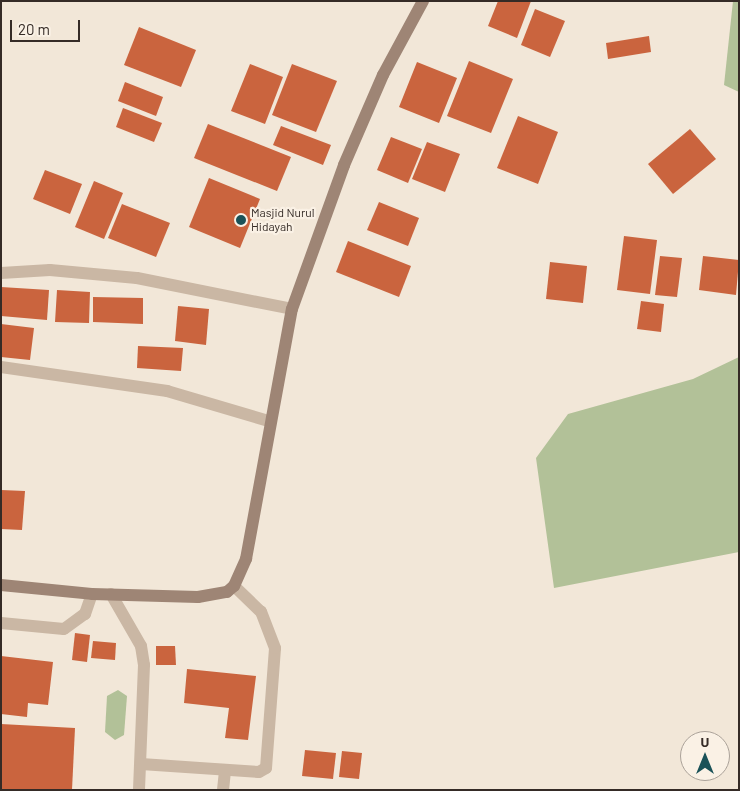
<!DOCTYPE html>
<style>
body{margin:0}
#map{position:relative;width:740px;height:791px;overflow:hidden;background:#f2e7d8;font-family:Barlow,sans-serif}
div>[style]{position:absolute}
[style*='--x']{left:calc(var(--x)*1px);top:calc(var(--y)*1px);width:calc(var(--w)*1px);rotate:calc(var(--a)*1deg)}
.green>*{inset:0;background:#b2c198}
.building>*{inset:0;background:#ca643e}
.service>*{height:12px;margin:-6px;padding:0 6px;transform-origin:6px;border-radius:6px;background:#cab7a4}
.minor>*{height:12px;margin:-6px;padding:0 6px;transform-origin:6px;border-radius:6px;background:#cab7a4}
.secondary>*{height:12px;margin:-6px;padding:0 6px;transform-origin:6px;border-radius:6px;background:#9e8575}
.dots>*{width:14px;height:14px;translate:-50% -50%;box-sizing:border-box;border:2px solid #faf1e5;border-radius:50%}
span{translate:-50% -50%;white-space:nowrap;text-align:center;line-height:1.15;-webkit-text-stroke:4.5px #faf1e5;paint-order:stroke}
.poi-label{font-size:12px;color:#352b26}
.left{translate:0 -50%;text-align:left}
.frame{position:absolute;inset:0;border:2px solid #352b26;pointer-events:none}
.north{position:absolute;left:680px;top:731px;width:50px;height:50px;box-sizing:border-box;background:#faf1e5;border:1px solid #aba299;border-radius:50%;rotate:0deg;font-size:14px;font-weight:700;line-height:20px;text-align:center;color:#352b26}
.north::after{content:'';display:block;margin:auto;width:18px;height:22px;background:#1a5258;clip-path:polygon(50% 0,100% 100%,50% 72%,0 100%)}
.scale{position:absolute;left:10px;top:20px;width:70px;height:22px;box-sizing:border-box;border:2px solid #352b26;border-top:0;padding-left:6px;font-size:15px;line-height:18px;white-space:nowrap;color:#352b26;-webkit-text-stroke:4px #faf1e5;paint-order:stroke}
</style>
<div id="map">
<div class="green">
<div style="clip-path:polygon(733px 1px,739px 1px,739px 92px,724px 85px)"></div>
<div style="clip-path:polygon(739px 357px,739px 552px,554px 588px,536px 458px,568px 414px,693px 379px)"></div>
<div style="clip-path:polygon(118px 690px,127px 696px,124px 735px,115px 740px,105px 732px,107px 696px)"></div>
</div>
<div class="building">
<div style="clip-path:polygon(498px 1px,531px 1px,517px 38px,488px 26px)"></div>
<div style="clip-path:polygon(535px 9px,565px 21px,550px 57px,521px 45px)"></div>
<div style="clip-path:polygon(139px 27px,196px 50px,181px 87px,124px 65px)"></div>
<div style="clip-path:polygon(649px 36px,651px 52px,608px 59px,606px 43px)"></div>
<div style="clip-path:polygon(469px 61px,513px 79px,491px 133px,447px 116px)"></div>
<div style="clip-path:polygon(417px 62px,457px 78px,439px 123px,399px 107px)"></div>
<div style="clip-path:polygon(250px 64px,283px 77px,265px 124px,231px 111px)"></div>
<div style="clip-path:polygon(292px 64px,337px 81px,316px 132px,272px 115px)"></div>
<div style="clip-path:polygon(125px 82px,163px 97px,156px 116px,118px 101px)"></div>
<div style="clip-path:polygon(123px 108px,162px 123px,154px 142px,116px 127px)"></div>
<div style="clip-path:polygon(518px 116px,558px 132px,538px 184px,497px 168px)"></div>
<div style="clip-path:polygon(208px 124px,291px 157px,277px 191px,194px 158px)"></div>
<div style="clip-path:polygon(281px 126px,331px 145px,323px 165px,273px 145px)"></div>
<div style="clip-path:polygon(690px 129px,716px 159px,673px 194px,648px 164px)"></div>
<div style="clip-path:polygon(391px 137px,422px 149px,408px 183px,377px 170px)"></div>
<div style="clip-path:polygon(427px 142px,460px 154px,445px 192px,412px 179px)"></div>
<div style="clip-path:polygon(45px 170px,82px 184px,70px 214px,33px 199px)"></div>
<div style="clip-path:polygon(209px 178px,260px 199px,240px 248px,189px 227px)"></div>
<div style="clip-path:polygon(94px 181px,123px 193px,104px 239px,75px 227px)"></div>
<div style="clip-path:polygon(379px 202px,419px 218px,408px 246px,367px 230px)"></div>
<div style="clip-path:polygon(122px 204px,170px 223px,156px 257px,108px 238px)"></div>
<div style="clip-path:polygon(624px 236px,657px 240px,650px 294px,617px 290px)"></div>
<div style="clip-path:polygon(348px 241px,411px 266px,399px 297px,336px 272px)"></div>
<div style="clip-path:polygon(660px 256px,682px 258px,677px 297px,655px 295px)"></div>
<div style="clip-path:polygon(703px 256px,739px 260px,736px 295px,699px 290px)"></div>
<div style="clip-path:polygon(550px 262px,587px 266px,583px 303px,546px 299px)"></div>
<div style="clip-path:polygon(1px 287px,49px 290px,47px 320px,1px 316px)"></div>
<div style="clip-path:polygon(57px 290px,90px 292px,89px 323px,55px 322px)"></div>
<div style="clip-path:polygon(93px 297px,143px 298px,143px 324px,93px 322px)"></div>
<div style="clip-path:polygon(641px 301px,664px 304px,661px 332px,637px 329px)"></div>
<div style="clip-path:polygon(178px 306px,209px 309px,206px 345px,175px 341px)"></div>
<div style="clip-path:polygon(1px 324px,34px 328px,30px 360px,1px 357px)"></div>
<div style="clip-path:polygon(138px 346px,183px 348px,181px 371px,137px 368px)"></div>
<div style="clip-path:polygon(1px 490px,25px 491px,22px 530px,1px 529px)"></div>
<div style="clip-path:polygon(75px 633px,90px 635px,87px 662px,72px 660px)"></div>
<div style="clip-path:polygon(93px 641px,116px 643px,115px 660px,91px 658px)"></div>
<div style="clip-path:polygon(156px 646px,175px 646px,176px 665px,156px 665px)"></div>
<div style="clip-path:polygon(1px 656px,53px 662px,48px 705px,28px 703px,27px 717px,1px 714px)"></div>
<div style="clip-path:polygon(187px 669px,256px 676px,248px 740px,225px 738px,229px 708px,184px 703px)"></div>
<div style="clip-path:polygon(1px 724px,75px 728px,72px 790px,1px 790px)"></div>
<div style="clip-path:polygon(305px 750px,336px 753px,333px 779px,302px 776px)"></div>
<div style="clip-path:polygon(342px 751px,362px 753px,359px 779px,339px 777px)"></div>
</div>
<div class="service">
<div style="--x:111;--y:594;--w:60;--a:60"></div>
<div style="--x:141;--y:646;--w:19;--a:81"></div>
<div style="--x:144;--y:665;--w:125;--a:92.3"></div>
<div style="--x:1;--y:623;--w:63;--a:5.4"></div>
<div style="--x:64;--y:629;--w:26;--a:-36"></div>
<div style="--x:85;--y:614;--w:21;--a:-71"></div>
<div style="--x:141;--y:764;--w:118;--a:3.9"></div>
<div style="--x:259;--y:772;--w:8;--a:-30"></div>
<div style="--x:266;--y:768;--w:120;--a:-85.7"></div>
<div style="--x:275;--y:648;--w:39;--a:-111"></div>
<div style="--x:261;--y:612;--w:37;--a:-136"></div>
<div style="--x:223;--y:790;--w:20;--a:-84"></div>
</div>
<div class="minor">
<div style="--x:1;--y:273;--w:49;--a:-3.5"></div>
<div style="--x:50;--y:270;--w:87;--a:5.3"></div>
<div style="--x:137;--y:278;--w:158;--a:11.3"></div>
<div style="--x:1;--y:367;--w:168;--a:8.2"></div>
<div style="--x:167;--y:391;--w:105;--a:16.5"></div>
</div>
<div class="secondary">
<div style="--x:1;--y:585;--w:91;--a:5.6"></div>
<div style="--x:92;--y:594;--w:106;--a:1.6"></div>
<div style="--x:198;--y:597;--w:29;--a:-10"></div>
<div style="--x:227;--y:592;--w:9;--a:-41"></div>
<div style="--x:234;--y:586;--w:30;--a:-66"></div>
<div style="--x:246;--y:559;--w:254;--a:-79.6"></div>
<div style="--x:292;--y:309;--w:153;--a:-70.1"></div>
<div style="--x:344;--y:165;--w:98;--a:-66.6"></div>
<div style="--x:383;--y:75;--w:84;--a:-61.6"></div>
</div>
<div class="dots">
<div style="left:241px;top:220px;background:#1a5258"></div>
</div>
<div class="poi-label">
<span class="left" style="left:251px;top:220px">Masjid Nurul<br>Hidayah</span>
</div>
<div class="frame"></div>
<div class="north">U</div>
<div class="scale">20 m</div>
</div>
